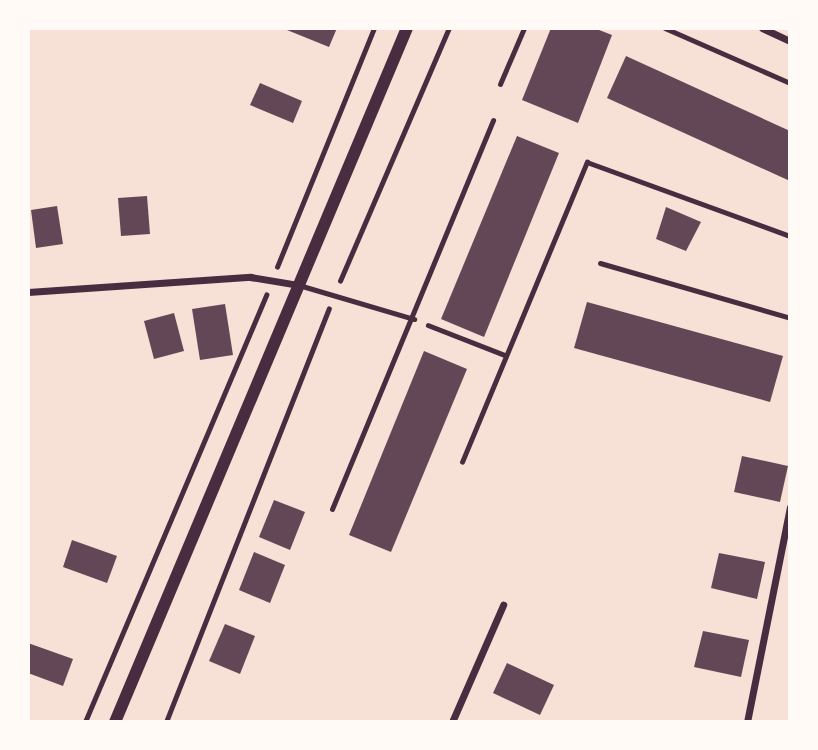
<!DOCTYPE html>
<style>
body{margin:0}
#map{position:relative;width:818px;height:750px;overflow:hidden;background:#f7e1d7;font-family:Literata,serif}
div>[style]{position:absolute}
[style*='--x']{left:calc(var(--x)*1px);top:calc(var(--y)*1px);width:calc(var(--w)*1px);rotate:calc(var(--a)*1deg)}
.building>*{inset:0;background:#644757}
.path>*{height:4.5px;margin:-2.25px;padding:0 2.25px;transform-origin:2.25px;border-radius:2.25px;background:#4a2c40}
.service>*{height:5px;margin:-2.5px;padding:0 2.5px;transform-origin:2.5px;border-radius:2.5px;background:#4a2c40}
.minor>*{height:7px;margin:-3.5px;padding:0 3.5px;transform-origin:3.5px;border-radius:3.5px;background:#4a2c40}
.tertiary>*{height:12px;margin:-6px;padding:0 6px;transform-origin:6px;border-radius:6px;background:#4a2c40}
span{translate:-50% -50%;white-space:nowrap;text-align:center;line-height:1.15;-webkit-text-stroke:5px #fffaf5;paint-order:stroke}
.frame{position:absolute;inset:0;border:30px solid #fffaf5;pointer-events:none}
</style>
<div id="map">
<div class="building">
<div style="clip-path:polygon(282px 28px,337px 28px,329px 47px)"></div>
<div style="clip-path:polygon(551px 28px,594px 28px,612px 35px,578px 123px,522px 100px)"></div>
<div style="clip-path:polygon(626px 56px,790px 131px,790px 181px,607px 98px)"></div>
<div style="clip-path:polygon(260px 83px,302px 101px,293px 123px,250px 105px)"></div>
<div style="clip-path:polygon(517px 136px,559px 153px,484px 337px,441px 319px)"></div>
<div style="clip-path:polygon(147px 196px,150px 234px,121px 236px,118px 198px)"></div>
<div style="clip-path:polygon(57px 206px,63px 244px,36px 248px,31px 210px)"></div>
<div style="clip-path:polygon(666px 207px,701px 222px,686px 251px,656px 239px)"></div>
<div style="clip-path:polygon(587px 302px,783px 356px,770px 402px,574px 348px)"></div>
<div style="clip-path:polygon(225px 304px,233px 355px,200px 360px,192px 309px)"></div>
<div style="clip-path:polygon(174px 313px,184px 351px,154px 359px,144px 321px)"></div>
<div style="clip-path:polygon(424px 351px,467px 369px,391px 552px,349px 535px)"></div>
<div style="clip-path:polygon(742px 456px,788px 466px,780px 502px,734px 492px)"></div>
<div style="clip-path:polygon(274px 500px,305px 512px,290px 550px,259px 537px)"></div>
<div style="clip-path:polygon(72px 540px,117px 556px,107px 583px,63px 567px)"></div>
<div style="clip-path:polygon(254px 552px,285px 565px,270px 603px,239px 590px)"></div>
<div style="clip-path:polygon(719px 553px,765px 562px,757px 599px,711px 588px)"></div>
<div style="clip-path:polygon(225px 624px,255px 636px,240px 674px,209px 661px)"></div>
<div style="clip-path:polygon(703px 631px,749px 640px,741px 677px,694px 667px)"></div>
<div style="clip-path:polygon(28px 643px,73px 659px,63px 686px,28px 673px)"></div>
<div style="clip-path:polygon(507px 663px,554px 685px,540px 715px,493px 693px)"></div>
</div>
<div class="path">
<div style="--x:665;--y:28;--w:137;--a:23.7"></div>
<div style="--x:277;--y:267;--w:258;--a:-67.9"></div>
<div style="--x:340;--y:281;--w:275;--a:-66.7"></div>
<div style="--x:428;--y:325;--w:83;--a:21.3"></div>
<div style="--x:462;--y:462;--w:325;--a:-67.4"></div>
<div style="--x:587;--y:162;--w:216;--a:20"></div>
<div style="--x:85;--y:722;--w:464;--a:-67"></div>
<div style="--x:166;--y:722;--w:444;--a:-68.5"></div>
</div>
<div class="service">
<div style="--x:500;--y:84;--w:61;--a:-66.8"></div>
<div style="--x:600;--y:263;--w:198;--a:16.1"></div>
<div style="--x:302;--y:286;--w:117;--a:16.4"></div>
<div style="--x:332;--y:509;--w:421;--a:-67.5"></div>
</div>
<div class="minor">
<div style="--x:762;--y:28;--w:31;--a:25"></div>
<div style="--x:28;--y:292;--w:223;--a:-3.9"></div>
<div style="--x:250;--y:277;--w:50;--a:9.3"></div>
<div style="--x:452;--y:722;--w:128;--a:-66.4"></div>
<div style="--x:747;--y:722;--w:219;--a:-78.7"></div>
</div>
<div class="tertiary">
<div style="--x:115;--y:722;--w:753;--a:-67.18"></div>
</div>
<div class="frame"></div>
</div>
